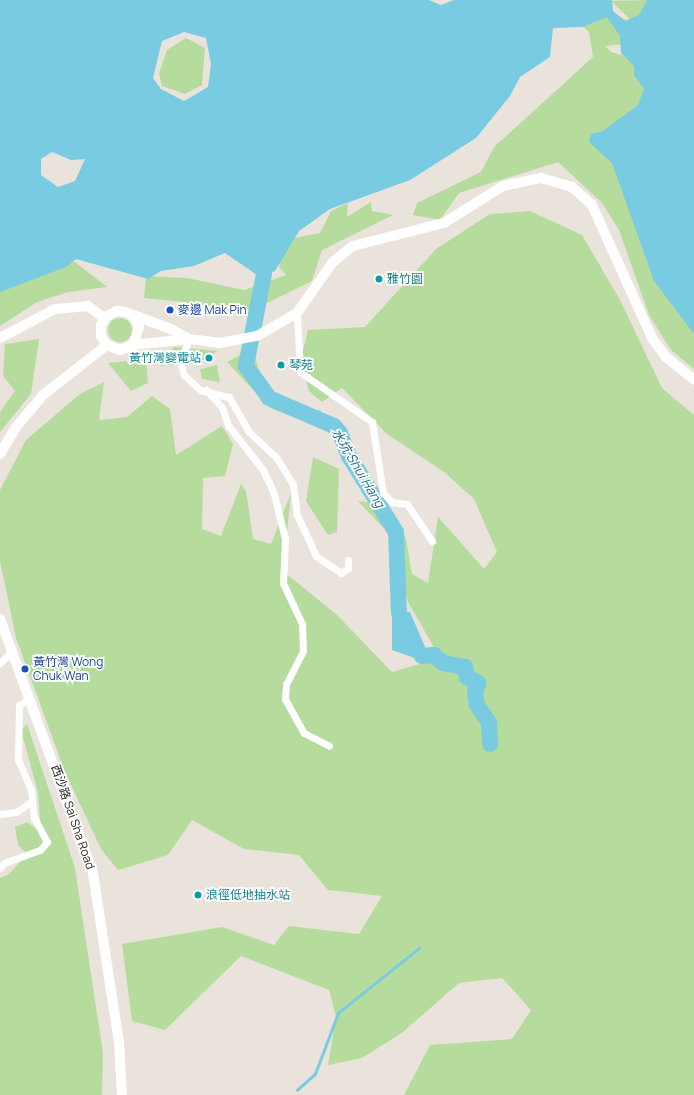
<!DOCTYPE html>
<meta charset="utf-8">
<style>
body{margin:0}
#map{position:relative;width:694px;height:1095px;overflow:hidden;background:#e9e3dc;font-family:Manrope,"Noto Sans TC",sans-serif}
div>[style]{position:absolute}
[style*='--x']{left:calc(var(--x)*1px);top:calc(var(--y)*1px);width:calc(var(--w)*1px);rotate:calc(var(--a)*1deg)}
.green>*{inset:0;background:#b5db9d}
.round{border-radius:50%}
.water>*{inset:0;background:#79cbe1}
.stream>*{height:2.5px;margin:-1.25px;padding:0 1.25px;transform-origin:1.25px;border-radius:1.25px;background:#79cbe1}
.river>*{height:16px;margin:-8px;padding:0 8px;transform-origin:8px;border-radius:8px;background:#79cbe1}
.street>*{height:7px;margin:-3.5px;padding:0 3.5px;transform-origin:3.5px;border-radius:3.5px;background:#fff}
.secondary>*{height:10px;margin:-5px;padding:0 5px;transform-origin:5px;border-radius:5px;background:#fff}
.dots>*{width:11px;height:11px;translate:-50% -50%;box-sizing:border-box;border:2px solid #fff;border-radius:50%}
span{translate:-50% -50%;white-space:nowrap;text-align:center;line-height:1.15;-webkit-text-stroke:3.5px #fff;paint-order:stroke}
.culture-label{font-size:12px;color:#0d838f}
.left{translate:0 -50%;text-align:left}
.right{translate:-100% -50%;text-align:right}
.transit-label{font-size:12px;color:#164399}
.street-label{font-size:12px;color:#292929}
.water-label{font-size:13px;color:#1b6a8a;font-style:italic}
</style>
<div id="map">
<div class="green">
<div style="clip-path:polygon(648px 0,649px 6px,633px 22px,611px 1px)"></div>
<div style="clip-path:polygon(601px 5px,634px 25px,640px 42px,605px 46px,611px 52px,633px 58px,653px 90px,694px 291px,694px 369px,671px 350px,649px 315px,619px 230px,602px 203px,558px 162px,459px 193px,440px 220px,413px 215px,417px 203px,481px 172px,494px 147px,593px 57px,589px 32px,570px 14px)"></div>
<div style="clip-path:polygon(186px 38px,205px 48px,202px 85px,185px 94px,162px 86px,159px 73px,167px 50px)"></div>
<div style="clip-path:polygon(371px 202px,372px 211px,393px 215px,322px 250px,312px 281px,261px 306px,239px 313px,202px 304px,144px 298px,146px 276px,187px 278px,244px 290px,286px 275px,279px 267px,284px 240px,320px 233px,331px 211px,348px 203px,347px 217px)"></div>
<div style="clip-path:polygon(530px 211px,582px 235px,620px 300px,662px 388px,694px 415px,694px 1095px,404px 1095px,430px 1045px,512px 1039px,531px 1010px,502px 978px,459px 983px,403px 1032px,362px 1058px,328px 1065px,336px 1017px,329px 990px,241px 956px,165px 1030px,132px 1021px,122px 944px,222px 927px,274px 945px,289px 926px,359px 934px,382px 896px,328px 890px,299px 855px,244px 849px,192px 820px,168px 855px,118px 870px,101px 849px,65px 772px,16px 638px,0 561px,0 490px,26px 440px,80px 394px,104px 382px,99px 420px,127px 417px,152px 396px,170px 409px,176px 455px,222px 426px,233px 444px,225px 476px,203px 478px,202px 529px,221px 536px,241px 484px,246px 491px,253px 539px,271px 544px,291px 493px,283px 571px,337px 615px,392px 672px,440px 658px,408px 602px,393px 538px,358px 501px,388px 505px,406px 539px,412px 574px,428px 583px,438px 517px,484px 569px,497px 552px,474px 499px,444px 472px,387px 434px,342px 388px,322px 402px,309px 391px,301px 359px,308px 330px,365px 327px,436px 249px,490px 214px)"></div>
<div style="clip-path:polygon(17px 261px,75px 262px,107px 287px,68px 292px,37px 302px,0 326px,0 267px)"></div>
<div class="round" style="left:108px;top:318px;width:24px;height:24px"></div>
<div style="clip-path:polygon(39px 339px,31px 394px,0 432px,0 412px,15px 391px,3px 376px,5px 344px)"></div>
<div style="clip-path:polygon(174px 347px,218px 351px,199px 362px,159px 366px)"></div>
<div style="clip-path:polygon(252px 349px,267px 393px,306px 411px,321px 410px,319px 427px,270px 408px,227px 362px)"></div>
<div style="clip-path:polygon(146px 359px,148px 383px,131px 391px,108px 363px)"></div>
<div style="clip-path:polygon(217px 365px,220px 382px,202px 379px,200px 369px)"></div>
<div style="clip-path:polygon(313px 457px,339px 469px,337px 532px,328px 535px,306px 501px)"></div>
<div style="clip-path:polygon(27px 724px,75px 868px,103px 1053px,102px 1095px,0 1095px,0 878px,8px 875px,27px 854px,18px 845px,15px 827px,27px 822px,41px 832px,38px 793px,21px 730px)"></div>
</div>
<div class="water">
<div style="clip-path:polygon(evenodd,0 0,429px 0,441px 5px,454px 0,612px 0,613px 11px,625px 21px,639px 15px,647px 0,694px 0,694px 334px,654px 281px,612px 163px,589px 142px,591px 134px,603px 131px,638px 105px,644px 89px,634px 75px,634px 66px,621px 53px,620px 36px,607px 17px,583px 27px,553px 28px,550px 57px,520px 77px,510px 96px,476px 138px,410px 180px,330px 209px,299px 231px,275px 271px,260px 277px,225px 253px,194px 266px,161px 271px,148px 279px,76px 259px,66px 267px,0 292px,0 0,184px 32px,206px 38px,211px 64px,208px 87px,184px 101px,161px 89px,153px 78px,162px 41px,184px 32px,0 0,52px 152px,71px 160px,85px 159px,75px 181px,58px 187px,41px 175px,41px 159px,52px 152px)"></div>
<div style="clip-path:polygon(392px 612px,410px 612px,428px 654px,423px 661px,392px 650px)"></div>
</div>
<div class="stream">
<div style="--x:297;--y:1090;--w:24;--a:-42"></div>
<div style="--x:315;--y:1074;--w:65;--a:-69.3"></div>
<div style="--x:338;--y:1013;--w:104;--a:-38.7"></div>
</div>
<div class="river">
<div style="--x:264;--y:274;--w:94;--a:101.1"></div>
<div style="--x:246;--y:366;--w:39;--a:54"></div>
<div style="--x:269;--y:398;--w:71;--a:23.3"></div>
<div style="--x:334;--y:426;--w:9;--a:49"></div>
<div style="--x:340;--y:433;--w:25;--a:69"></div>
<div style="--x:349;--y:456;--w:89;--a:58.3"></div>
<div style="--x:396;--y:532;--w:81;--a:87.9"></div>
<div style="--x:422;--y:656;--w:12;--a:-5"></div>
<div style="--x:434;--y:655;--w:12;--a:42"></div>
<div style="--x:443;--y:663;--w:22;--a:10"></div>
<div style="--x:465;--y:667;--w:10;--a:79"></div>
<div style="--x:467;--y:677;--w:13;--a:29"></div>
<div style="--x:478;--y:683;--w:10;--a:107"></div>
<div style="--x:475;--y:693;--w:12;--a:81"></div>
<div style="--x:477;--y:705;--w:22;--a:56"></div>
<div style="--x:489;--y:723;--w:21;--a:87"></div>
</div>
<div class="street">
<div style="--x:297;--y:313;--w:59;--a:87.1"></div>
<div style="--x:300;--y:372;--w:88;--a:34.8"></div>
<div style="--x:372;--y:422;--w:72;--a:81.2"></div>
<div style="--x:383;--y:493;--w:13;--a:45"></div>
<div style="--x:392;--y:502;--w:15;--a:8"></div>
<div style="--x:407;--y:504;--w:45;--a:56"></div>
<div style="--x:189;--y:339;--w:24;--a:112"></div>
<div style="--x:180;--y:361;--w:15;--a:74"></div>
<div style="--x:184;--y:375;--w:22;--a:43"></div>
<div style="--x:200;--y:390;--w:30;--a:14"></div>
<div style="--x:229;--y:397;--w:40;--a:60.3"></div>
<div style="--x:249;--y:432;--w:37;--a:43"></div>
<div style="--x:276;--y:457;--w:32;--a:58"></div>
<div style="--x:293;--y:484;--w:31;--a:83"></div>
<div style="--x:297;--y:515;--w:45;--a:65.1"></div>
<div style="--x:316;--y:556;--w:30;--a:34"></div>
<div style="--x:341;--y:573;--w:9;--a:-36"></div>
<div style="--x:348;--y:568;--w:8;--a:-90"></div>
<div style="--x:206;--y:390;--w:23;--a:47"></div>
<div style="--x:222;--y:407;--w:19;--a:72"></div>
<div style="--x:228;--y:425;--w:57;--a:52.1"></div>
<div style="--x:263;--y:470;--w:26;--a:65"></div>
<div style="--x:274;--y:494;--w:46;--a:76.3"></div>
<div style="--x:285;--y:539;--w:44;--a:92.6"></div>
<div style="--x:283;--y:583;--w:45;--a:65.1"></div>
<div style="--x:302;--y:624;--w:27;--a:88"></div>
<div style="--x:303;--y:651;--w:37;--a:117"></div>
<div style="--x:286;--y:684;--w:15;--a:94"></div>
<div style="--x:285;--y:699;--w:39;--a:61"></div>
<div style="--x:304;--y:733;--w:28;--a:27"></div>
<div style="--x:0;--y:663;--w:17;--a:-45"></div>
<div style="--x:0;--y:814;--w:16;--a:-7"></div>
<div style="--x:16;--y:812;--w:18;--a:-34"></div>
<div style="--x:0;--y:868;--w:6;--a:-51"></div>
<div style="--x:4;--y:863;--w:38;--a:-20"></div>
<div style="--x:40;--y:850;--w:11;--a:-49"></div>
<div style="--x:47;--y:842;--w:27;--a:-118"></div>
<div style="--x:34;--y:818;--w:28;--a:-96"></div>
<div style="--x:31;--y:790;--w:34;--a:-113"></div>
<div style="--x:18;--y:759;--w:54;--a:-88.9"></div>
<div style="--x:19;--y:705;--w:12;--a:-31"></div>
</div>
<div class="secondary">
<div style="--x:132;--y:315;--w:14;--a:60"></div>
<div style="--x:139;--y:327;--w:19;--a:108"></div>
<div style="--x:133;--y:345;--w:14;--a:159"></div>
<div style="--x:120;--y:350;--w:14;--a:-159"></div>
<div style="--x:107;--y:345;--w:11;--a:-124"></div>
<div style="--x:101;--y:336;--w:11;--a:-90"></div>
<div style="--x:101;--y:325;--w:11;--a:-56"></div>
<div style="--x:107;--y:316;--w:11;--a:-27"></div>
<div style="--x:117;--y:311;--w:8;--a:7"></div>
<div style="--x:125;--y:312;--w:49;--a:20.3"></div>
<div style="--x:171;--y:329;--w:21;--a:29"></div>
<div style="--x:0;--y:338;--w:62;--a:-27.8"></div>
<div style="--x:55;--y:309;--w:33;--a:-5"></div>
<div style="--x:88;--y:306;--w:21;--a:37"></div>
<div style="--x:133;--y:345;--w:56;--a:-6.1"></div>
<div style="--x:189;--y:339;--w:31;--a:7"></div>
<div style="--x:220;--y:343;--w:38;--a:-11"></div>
<div style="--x:257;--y:336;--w:46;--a:-29.9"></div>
<div style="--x:297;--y:313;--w:62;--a:-54.8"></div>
<div style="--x:333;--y:262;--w:26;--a:-39"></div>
<div style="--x:353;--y:246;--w:94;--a:-14.2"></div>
<div style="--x:444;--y:223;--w:70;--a:-32.1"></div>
<div style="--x:503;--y:186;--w:39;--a:-12"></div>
<div style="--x:541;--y:178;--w:32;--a:16"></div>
<div style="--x:572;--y:187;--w:27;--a:42"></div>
<div style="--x:592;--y:205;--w:146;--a:65.7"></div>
<div style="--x:652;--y:338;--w:24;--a:54"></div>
<div style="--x:666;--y:357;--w:36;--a:39"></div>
<div style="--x:0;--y:454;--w:31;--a:-59"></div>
<div style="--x:16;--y:427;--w:42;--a:-49.8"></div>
<div style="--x:43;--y:395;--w:81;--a:-38"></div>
<div style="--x:0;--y:619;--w:270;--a:69.9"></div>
<div style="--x:93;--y:873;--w:171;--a:81.3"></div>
<div style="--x:119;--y:1042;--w:53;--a:86.8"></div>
</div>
<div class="dots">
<div style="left:379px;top:279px;background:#0f9aa8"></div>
<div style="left:170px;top:310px;background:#1a4fb4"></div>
<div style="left:209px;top:358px;background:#0f9aa8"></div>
<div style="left:281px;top:365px;background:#0f9aa8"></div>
<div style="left:25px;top:669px;background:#1a4fb4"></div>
<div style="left:198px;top:895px;background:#0f9aa8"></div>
</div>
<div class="culture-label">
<span class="left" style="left:387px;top:279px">雅竹園</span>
<span class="right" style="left:201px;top:358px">黃竹灣變電站</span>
<span class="left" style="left:289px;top:365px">琴苑</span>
<span class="left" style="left:206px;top:895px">浪徑低地抽水站</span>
</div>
<div class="transit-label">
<span class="left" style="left:178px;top:310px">麥邊 Mak Pin</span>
<span class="left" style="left:33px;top:669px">黃竹灣 Wong<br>Chuk Wan</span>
</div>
<div class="street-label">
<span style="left:73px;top:817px;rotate:71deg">西沙路 Sai Sha Road</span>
</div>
<div class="water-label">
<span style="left:358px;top:468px;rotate:59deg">水坑 Shui Hang</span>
</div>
</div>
